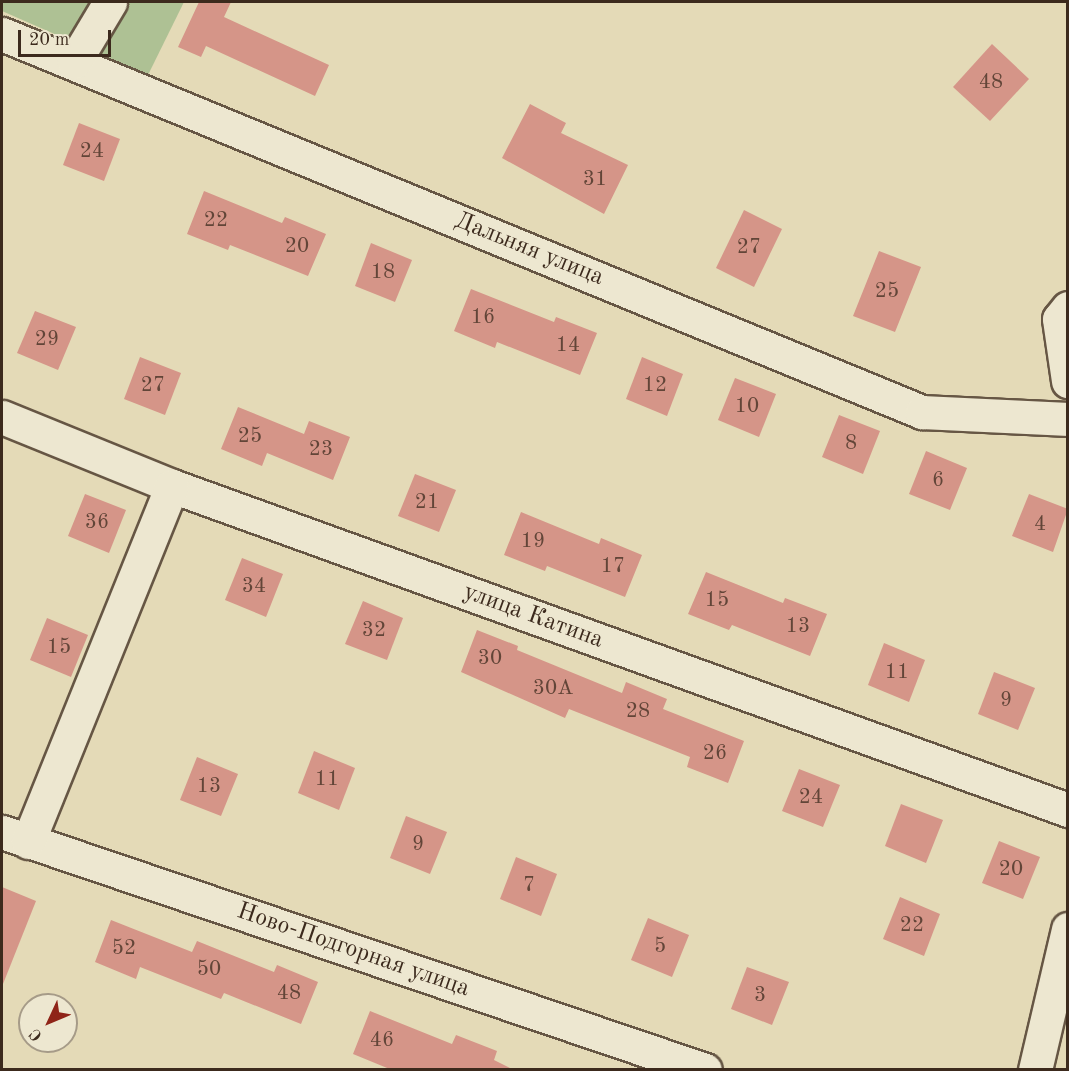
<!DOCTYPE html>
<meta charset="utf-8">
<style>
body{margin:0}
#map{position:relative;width:1069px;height:1071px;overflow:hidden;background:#e4dab7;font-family:"Old Standard TT",serif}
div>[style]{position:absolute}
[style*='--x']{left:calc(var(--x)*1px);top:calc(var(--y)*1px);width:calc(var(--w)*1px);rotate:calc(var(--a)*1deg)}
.green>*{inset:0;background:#aec194}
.building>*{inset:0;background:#d59588}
.roads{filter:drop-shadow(2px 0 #665644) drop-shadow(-2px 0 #665644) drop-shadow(0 2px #665644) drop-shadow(0 -2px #665644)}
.minor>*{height:33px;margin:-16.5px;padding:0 16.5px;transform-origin:16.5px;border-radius:16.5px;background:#ede7d0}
span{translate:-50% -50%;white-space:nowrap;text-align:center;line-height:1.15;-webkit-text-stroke:6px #ede7d0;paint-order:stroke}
.number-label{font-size:21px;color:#624538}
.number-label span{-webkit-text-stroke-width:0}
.street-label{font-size:24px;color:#3c2a1d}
.frame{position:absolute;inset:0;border:3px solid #3c2a1d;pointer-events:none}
.north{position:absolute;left:18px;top:993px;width:60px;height:60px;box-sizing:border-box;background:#ede7d0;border:2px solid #a69b88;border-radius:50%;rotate:226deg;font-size:16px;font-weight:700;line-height:24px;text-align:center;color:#3c2a1d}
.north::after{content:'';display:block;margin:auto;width:21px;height:27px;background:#8f2418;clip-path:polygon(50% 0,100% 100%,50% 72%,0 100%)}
.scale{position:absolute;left:18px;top:30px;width:93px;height:27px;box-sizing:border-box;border:3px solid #3c2a1d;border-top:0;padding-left:8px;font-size:18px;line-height:21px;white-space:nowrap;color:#3c2a1d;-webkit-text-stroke:4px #ede7d0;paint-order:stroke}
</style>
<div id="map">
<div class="green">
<div style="clip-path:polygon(2px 2px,184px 2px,148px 75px,2px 11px)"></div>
</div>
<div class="building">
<div style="clip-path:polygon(199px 2px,231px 2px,224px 17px,329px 65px,315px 96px,206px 46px,201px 57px,178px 47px)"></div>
<div style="clip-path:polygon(992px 44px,1029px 79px,990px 121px,953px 87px)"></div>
<div style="clip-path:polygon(530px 104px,566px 123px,561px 133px,628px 165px,604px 214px,502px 158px)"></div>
<div style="clip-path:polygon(79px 123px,120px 139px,104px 181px,63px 165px)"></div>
<div style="clip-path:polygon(204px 191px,282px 223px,285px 217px,326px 234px,308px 276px,230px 245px,228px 250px,187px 234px)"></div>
<div style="clip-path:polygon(744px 210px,782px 229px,754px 287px,716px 268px)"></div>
<div style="clip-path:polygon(371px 243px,412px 260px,395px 302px,355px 286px)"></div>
<div style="clip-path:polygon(879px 251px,921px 267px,895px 332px,853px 316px)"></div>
<div style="clip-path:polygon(471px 289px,554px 322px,556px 317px,597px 333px,580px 375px,497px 342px,495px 348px,454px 331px)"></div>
<div style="clip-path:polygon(35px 311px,76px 327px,58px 370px,17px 353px)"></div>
<div style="clip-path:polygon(140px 357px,181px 373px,165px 415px,124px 399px)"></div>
<div style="clip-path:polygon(642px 357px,683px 374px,667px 416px,626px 399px)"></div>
<div style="clip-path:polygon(735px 378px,776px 394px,759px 437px,718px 420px)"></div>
<div style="clip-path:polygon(238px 407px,304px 434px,309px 421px,350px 437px,333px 480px,267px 453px,262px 466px,221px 449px)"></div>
<div style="clip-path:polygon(839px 415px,880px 431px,863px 474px,822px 457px)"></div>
<div style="clip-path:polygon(926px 451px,967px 468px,950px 510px,909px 494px)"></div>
<div style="clip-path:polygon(415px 474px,456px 490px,439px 532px,398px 516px)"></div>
<div style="clip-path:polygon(85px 494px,126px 510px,109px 553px,68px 536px)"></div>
<div style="clip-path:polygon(1029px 494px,1068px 509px,1053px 552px,1012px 536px)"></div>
<div style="clip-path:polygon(521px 512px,599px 544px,601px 538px,642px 555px,625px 597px,547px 566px,545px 571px,504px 555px)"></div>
<div style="clip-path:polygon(242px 558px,283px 574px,266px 617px,225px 600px)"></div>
<div style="clip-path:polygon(706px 572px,783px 603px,785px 598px,827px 614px,810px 656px,732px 625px,729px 630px,688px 614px)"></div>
<div style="clip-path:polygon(363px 601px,403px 618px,387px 660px,345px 644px)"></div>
<div style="clip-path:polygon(47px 618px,88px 635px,71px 677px,30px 660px)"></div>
<div style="clip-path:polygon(477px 630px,518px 646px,517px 650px,622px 693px,626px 682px,667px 699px,663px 709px,744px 741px,728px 783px,687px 767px,690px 757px,569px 709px,565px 718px,461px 672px)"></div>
<div style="clip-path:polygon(884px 643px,925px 660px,909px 702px,868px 685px)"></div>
<div style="clip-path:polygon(994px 672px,1035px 688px,1018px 730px,978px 714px)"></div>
<div style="clip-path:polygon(314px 751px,355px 768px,339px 810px,298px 793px)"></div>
<div style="clip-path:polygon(197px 757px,238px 774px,221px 816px,180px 800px)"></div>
<div style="clip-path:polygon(799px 769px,840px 785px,823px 827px,782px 811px)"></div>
<div style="clip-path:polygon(901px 804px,943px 820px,926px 863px,885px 846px)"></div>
<div style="clip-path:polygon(406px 816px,447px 832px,430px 874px,390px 858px)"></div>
<div style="clip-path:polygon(999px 841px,1040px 857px,1023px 899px,982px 883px)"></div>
<div style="clip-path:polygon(516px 857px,557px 874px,541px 916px,500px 899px)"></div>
<div style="clip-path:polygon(2px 887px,36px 901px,3px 984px,2px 984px)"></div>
<div style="clip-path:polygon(900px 897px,940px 914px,924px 956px,883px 939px)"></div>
<div style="clip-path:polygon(648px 918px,689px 935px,672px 977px,631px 960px)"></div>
<div style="clip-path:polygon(111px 920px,192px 952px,197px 941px,274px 972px,277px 965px,318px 982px,301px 1024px,224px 993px,221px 999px,140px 967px,136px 979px,95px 962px)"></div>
<div style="clip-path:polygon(747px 967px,789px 982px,772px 1025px,731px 1009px)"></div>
<div style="clip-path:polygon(370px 1011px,452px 1044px,456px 1035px,497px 1051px,494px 1060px,514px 1070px,392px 1070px,353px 1054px)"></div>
</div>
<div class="roads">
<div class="minor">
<div style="--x:2;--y:34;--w:995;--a:22.34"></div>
<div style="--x:922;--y:412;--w:146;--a:2.7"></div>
<div style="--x:74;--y:62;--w:70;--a:-59"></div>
<div style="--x:1068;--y:308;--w:14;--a:129"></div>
<div style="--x:1059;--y:319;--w:63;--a:81.7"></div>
<div style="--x:2;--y:417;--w:183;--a:22.1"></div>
<div style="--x:172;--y:486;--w:953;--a:19.88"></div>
<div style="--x:2;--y:832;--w:742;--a:18.7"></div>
<div style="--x:28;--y:842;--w:384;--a:-68"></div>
<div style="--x:1035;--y:1070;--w:145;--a:-76.8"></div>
</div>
</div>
<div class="number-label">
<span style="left:991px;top:83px">48</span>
<span style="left:92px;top:152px">24</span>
<span style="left:595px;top:180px">31</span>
<span style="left:216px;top:221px">22</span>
<span style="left:297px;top:247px">20</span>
<span style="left:749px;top:248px">27</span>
<span style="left:383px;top:273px">18</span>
<span style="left:887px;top:292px">25</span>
<span style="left:483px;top:318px">16</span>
<span style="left:47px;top:340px">29</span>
<span style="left:568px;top:346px">14</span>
<span style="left:153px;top:386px">27</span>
<span style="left:655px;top:386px">12</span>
<span style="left:747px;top:407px">10</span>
<span style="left:250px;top:437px">25</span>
<span style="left:851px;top:444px">8</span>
<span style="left:321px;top:450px">23</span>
<span style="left:938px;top:481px">6</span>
<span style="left:427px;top:503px">21</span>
<span style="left:97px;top:523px">36</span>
<span style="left:1040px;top:525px">4</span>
<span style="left:533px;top:542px">19</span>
<span style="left:613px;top:567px">17</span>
<span style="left:254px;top:587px">34</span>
<span style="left:717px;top:601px">15</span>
<span style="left:798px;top:627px">13</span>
<span style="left:374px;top:631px">32</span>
<span style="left:59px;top:648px">15</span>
<span style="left:490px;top:659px">30</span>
<span style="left:897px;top:673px">11</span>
<span style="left:553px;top:689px">30А</span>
<span style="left:1006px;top:701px">9</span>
<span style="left:638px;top:712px">28</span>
<span style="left:715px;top:754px">26</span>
<span style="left:327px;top:780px">11</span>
<span style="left:209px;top:787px">13</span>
<span style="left:811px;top:798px">24</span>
<span style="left:418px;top:845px">9</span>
<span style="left:1011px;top:870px">20</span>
<span style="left:529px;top:886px">7</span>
<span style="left:912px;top:926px">22</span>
<span style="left:660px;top:947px">5</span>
<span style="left:124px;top:949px">52</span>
<span style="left:209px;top:970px">50</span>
<span style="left:289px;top:994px">48</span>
<span style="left:760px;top:996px">3</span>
<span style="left:382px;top:1041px">46</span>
</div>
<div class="street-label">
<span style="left:529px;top:250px;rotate:22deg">Дальняя улица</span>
<span style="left:533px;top:617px;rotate:20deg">улица Катина</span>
<span style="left:353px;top:951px;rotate:19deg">Ново-Подгорная улица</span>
</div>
<div class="frame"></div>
<div class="north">С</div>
<div class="scale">20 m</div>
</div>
